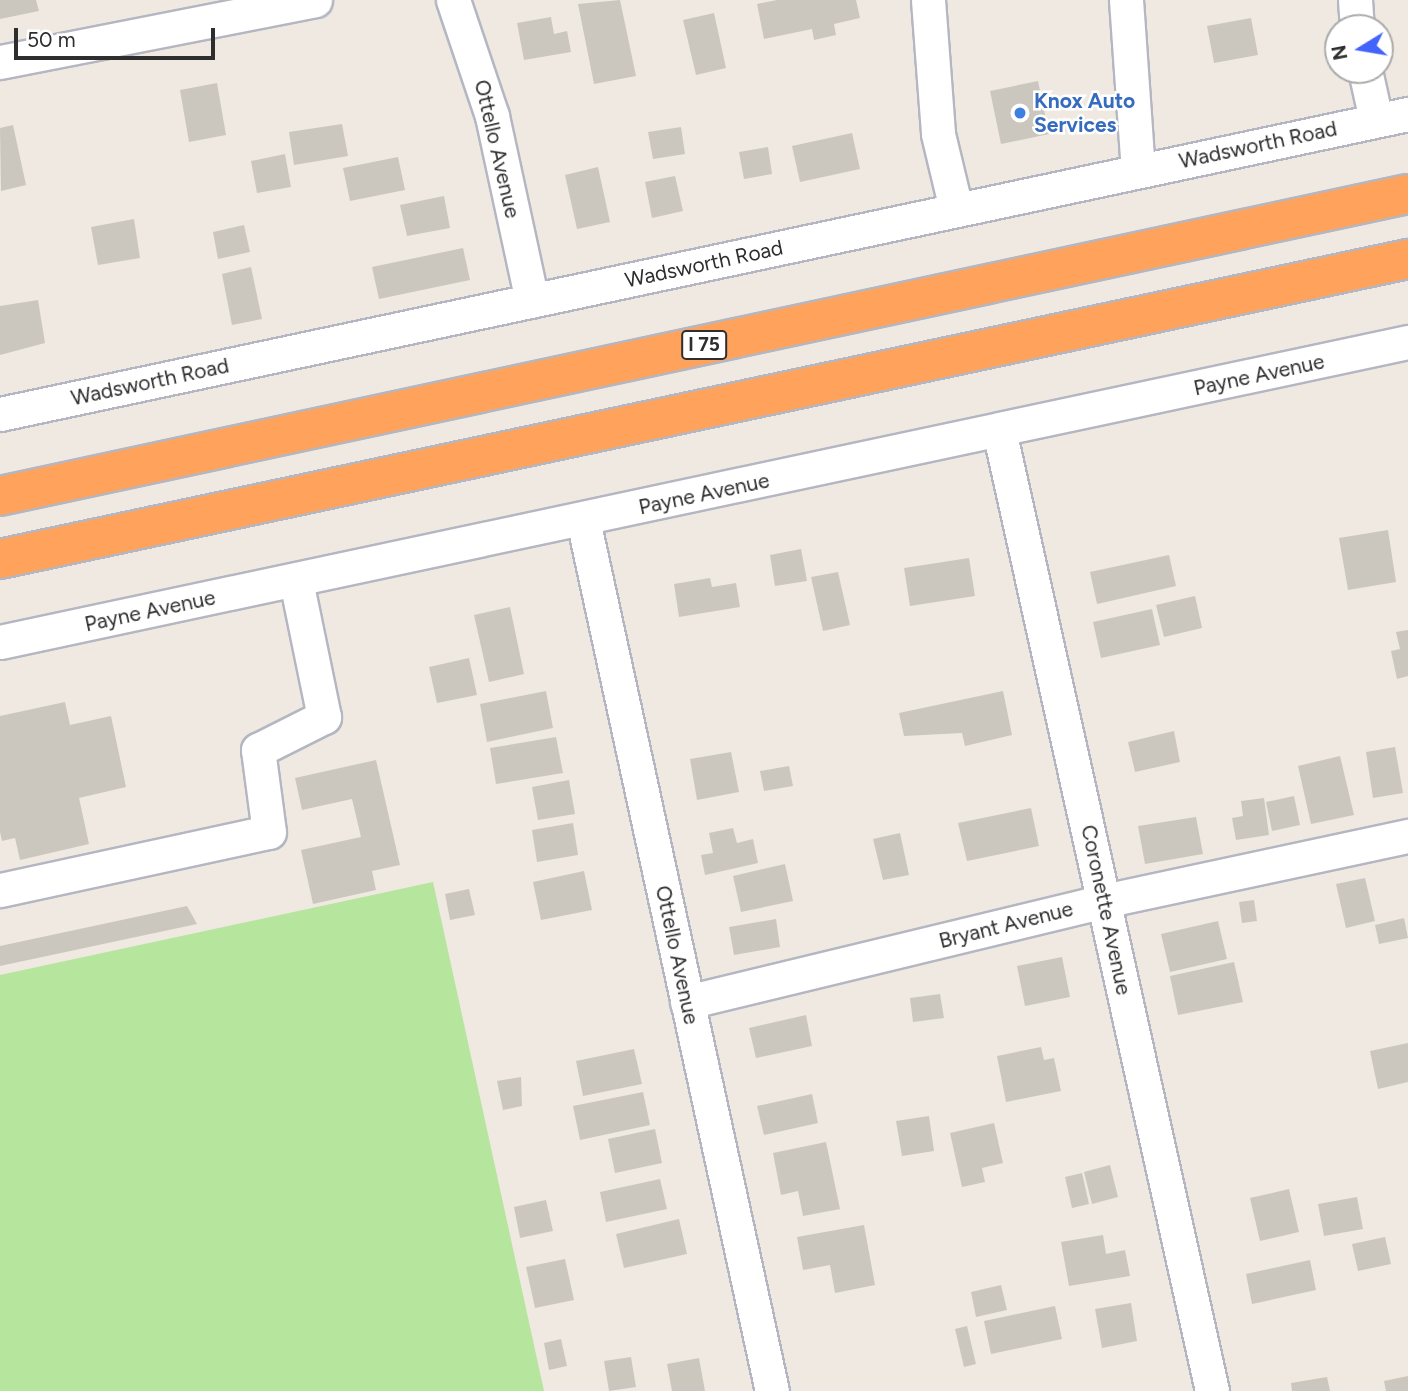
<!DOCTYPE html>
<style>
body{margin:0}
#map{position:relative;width:1408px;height:1391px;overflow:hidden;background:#efe9e1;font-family:Figtree,sans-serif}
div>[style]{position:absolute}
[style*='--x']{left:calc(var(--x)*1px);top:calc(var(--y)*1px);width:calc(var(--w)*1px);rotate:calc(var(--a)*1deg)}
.green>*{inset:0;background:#b6e59e}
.building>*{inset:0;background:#cbc7bf}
.roads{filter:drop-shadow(2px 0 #b4b7c1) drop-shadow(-2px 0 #b4b7c1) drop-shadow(0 2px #b4b7c1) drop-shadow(0 -2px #b4b7c1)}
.minor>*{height:33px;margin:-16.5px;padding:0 16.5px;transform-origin:16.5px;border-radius:16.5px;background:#fff}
.highway>*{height:38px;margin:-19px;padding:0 19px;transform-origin:19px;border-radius:19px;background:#ffa35c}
.dots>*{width:19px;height:19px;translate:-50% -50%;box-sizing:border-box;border:4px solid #fff;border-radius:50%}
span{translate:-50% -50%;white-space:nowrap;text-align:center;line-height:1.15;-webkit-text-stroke:5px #fff;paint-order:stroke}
.shield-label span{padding:2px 5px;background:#fff;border:2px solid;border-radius:5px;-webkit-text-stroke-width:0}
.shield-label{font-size:19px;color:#2e2e2e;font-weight:700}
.shop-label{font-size:21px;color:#366cbe;font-weight:700}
.left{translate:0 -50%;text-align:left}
.street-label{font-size:21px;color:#2e2e2e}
.north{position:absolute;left:1324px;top:14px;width:70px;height:70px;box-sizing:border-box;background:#fff;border:2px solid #ababab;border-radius:50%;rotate:259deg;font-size:19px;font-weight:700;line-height:28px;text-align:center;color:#2e2e2e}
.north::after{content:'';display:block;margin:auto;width:24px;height:32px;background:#4264fb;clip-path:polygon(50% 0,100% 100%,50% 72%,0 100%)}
.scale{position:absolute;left:14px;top:28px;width:201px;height:32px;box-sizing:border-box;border:4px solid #2e2e2e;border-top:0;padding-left:9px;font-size:21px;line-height:24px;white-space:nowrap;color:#2e2e2e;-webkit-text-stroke:5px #fff;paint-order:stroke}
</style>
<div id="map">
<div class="green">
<div style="clip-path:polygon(433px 882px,544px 1391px,0 1391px,0 975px)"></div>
</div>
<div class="building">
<div style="clip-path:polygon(0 0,36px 0,39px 11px,0 19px)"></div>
<div style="clip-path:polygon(620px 0,636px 76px,594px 84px,578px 4px)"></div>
<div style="clip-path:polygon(777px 0,856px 0,860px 18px,834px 24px,836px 35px,814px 40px,812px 29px,764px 39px,757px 4px)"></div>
<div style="clip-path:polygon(714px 13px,726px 68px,696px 75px,683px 20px)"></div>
<div style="clip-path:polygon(551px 17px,554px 34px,567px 31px,571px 52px,524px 60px,517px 23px)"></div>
<div style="clip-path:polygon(1251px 18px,1258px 55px,1214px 63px,1207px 26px)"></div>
<div style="clip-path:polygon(1038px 81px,1049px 134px,1001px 144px,990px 91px)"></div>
<div style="clip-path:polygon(217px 83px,226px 135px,189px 142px,180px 90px)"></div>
<div style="clip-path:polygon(342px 124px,348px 156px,294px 165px,289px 132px)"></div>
<div style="clip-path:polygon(13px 125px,26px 185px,1px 191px,0 128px)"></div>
<div style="clip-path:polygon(681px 127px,685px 154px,653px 159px,648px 132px)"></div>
<div style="clip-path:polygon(852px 133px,860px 169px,800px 182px,792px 146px)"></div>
<div style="clip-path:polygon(768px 147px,772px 174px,744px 179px,739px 152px)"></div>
<div style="clip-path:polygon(285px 154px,291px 187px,257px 193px,251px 161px)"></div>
<div style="clip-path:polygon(398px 157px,405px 190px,350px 201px,343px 168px)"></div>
<div style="clip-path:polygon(598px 167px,610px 222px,577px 229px,565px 175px)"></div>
<div style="clip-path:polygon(675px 176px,683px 211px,652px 218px,645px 182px)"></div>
<div style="clip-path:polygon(444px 196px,450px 228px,407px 236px,400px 205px)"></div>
<div style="clip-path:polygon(134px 219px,140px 258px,98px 265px,91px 227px)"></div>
<div style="clip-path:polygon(244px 225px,250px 252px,218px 259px,213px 232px)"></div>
<div style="clip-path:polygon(463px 248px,470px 280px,379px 299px,372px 267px)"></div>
<div style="clip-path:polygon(251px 267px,262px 319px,232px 325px,222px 274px)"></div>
<div style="clip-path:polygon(38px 300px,45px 343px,0 355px,0 306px)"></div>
<div style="clip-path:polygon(1388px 530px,1396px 582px,1348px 590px,1339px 538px)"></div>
<div style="clip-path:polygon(801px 549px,807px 581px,775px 586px,770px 555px)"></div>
<div style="clip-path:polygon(1169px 555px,1176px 586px,1097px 604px,1090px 572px)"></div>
<div style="clip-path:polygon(969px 558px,975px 596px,910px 606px,904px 568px)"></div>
<div style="clip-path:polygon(838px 572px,850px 625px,823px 631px,811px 577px)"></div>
<div style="clip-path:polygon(710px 578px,712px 587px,736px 583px,740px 607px,679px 617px,674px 584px)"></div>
<div style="clip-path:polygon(1195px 596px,1202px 628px,1164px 637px,1156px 605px)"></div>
<div style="clip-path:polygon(510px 607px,524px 674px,489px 682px,474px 615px)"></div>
<div style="clip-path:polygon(1152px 609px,1160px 645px,1101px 658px,1093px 622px)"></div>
<div style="clip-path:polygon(1408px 630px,1408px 676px,1397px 679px,1391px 651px,1400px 649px,1396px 632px)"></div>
<div style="clip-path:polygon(469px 658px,477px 695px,437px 703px,429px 667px)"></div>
<div style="clip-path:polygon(546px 691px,553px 728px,487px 742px,480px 704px)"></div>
<div style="clip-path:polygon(1003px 691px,1012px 735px,965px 746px,962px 733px,904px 736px,899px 713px)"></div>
<div style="clip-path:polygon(65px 702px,70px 725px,111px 716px,126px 787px,79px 798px,89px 844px,20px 860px,15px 838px,2px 841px,0 832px,0 716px)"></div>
<div style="clip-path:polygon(1174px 731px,1180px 762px,1135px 772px,1128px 742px)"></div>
<div style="clip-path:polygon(556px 737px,563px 773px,496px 784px,490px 748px)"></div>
<div style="clip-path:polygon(1395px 747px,1403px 793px,1373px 798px,1366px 752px)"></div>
<div style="clip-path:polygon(731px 752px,739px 792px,697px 800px,690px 759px)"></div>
<div style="clip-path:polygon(1340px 756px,1354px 815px,1311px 824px,1298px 766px)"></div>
<div style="clip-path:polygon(376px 760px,400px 865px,372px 871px,376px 890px,313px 904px,301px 850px,361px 837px,352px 799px,302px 810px,295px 778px)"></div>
<div style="clip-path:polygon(789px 766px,793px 786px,764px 791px,760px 771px)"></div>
<div style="clip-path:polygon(569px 780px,575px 814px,538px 820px,532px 787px)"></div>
<div style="clip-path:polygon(1294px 796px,1300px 825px,1272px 831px,1266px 802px)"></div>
<div style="clip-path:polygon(1264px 798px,1269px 835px,1236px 840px,1232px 818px,1243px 816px,1241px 801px)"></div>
<div style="clip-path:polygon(1031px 808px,1039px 846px,967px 861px,958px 823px)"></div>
<div style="clip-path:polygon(1196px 817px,1203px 854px,1145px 864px,1138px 826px)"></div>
<div style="clip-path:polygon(573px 823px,578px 855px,537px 862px,532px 830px)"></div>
<div style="clip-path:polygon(733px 828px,737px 843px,753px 839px,758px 863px,705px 875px,701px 855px,713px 853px,709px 833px)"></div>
<div style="clip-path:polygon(900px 833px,909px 875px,883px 880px,873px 839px)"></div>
<div style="clip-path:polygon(785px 864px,793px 901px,741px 912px,733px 876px)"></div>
<div style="clip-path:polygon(584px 871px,592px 910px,541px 920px,533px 882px)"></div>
<div style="clip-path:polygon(1365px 878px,1375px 921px,1346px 928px,1336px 884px)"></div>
<div style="clip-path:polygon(469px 889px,475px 915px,450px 920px,445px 894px)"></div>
<div style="clip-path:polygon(1254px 900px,1257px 921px,1242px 923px,1239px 902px)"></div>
<div style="clip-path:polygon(187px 906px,197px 924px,0 966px,0 946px)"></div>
<div style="clip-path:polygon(1404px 918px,1408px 938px,1379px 944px,1375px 925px)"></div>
<div style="clip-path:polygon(776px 919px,780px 947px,734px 955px,729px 927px)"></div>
<div style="clip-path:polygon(1218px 921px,1227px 959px,1170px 972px,1161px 934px)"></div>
<div style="clip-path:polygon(1062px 957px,1070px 997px,1025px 1006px,1017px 966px)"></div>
<div style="clip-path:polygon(1234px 962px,1243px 1002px,1178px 1015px,1170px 976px)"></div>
<div style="clip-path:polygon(940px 994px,944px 1018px,913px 1022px,910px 998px)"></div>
<div style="clip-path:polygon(806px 1015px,812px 1046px,756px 1058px,749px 1028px)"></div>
<div style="clip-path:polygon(1408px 1043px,1408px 1082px,1378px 1089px,1370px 1051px)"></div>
<div style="clip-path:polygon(1041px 1047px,1044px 1060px,1054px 1058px,1061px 1091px,1006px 1102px,997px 1056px)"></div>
<div style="clip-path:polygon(634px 1049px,642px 1084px,583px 1096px,576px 1061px)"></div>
<div style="clip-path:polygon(521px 1077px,522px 1106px,503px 1110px,497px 1081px)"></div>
<div style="clip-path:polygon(643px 1092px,650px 1125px,580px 1140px,573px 1106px)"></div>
<div style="clip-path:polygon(812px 1094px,818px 1123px,764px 1135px,757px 1106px)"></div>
<div style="clip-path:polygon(929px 1116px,934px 1151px,902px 1156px,896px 1121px)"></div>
<div style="clip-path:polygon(994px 1123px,1003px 1163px,982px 1168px,985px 1182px,962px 1187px,950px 1133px)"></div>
<div style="clip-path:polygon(655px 1129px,662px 1163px,615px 1173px,608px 1139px)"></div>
<div style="clip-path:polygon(826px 1142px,840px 1209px,803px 1216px,798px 1191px,781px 1195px,773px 1153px)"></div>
<div style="clip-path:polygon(1110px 1165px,1118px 1197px,1092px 1204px,1084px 1172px)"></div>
<div style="clip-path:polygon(1082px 1173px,1089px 1204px,1072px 1208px,1065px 1177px)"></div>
<div style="clip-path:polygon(660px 1179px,667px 1209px,606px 1222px,600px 1192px)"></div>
<div style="clip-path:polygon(1289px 1189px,1299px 1232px,1260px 1241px,1250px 1198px)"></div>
<div style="clip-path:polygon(1357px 1197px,1363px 1229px,1324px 1236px,1318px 1204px)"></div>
<div style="clip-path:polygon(546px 1200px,553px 1231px,520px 1238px,514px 1207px)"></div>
<div style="clip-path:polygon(679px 1219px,687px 1254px,624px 1268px,616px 1234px)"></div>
<div style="clip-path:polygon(864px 1225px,875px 1285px,835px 1293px,830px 1265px,803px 1270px,797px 1237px)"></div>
<div style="clip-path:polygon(1103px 1235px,1106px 1254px,1125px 1250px,1130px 1276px,1069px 1286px,1061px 1242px)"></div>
<div style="clip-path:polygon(1385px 1237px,1391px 1264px,1358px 1271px,1352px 1244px)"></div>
<div style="clip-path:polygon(565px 1259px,574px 1300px,535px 1308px,526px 1267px)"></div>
<div style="clip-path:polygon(1310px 1260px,1316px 1290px,1252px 1304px,1246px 1274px)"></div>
<div style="clip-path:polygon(1001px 1285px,1007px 1310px,976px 1317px,971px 1292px)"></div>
<div style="clip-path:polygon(1131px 1303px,1137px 1341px,1102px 1348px,1095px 1309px)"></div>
<div style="clip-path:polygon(1055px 1306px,1062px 1339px,991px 1354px,984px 1321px)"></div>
<div style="clip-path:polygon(967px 1326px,976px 1364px,964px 1367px,955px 1329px)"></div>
<div style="clip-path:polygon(561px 1339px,567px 1366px,549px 1370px,544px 1343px)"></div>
<div style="clip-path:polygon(631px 1357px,636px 1387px,609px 1391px,604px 1361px)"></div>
<div style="clip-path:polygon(699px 1358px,705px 1391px,672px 1391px,667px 1364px)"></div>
<div style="clip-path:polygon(1408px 1376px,1408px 1391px,1386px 1391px,1384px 1381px)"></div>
<div style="clip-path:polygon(1327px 1377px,1330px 1391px,1292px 1391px,1291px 1383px)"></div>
</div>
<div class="roads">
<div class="minor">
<div style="--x:453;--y:0;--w:122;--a:71.4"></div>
<div style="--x:492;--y:116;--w:189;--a:77.8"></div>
<div style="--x:928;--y:0;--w:134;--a:85.7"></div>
<div style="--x:938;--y:134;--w:77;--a:76.5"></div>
<div style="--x:1126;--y:0;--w:170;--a:86"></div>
<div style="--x:1355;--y:0;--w:28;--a:86"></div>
<div style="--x:0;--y:62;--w:321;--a:-11.1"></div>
<div style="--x:1365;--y:70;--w:51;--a:77.6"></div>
<div style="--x:0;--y:414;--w:1440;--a:-12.03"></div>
<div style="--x:999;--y:430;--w:984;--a:77.5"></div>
<div style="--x:583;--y:520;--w:891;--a:77.76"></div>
<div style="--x:0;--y:642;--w:1440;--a:-12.03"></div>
<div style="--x:0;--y:890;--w:275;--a:-12.2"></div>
<div style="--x:269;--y:832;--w:83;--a:-97.6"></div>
<div style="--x:258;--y:750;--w:74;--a:-26.6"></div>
<div style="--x:324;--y:717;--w:140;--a:-101.6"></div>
<div style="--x:687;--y:1002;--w:429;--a:-13.6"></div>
<div style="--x:1104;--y:901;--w:311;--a:-12.1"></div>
</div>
<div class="highway">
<div style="--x:0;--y:496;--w:1440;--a:-12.11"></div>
<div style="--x:0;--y:559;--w:1440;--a:-12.03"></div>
</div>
</div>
<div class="dots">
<div style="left:1020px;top:113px;background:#3f7fe0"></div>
</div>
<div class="shield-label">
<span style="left:704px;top:345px">I 75</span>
</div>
<div class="shop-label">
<span class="left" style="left:1034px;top:113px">Knox Auto<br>Services</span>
</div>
<div class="street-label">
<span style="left:1258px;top:145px;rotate:-12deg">Wadsworth Road</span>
<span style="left:497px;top:149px;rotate:77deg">Ottello Avenue</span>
<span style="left:704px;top:264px;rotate:-12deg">Wadsworth Road</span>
<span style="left:1259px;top:375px;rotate:-12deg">Payne Avenue</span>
<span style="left:150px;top:382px;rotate:-12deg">Wadsworth Road</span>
<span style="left:704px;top:494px;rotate:-12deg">Payne Avenue</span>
<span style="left:150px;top:611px;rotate:-12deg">Payne Avenue</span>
<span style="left:1106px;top:910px;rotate:78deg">Coronette Avenue</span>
<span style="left:1006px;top:925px;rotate:-14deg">Bryant Avenue</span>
<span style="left:677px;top:955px;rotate:78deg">Ottello Avenue</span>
</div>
<div class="north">N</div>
<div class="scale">50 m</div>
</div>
